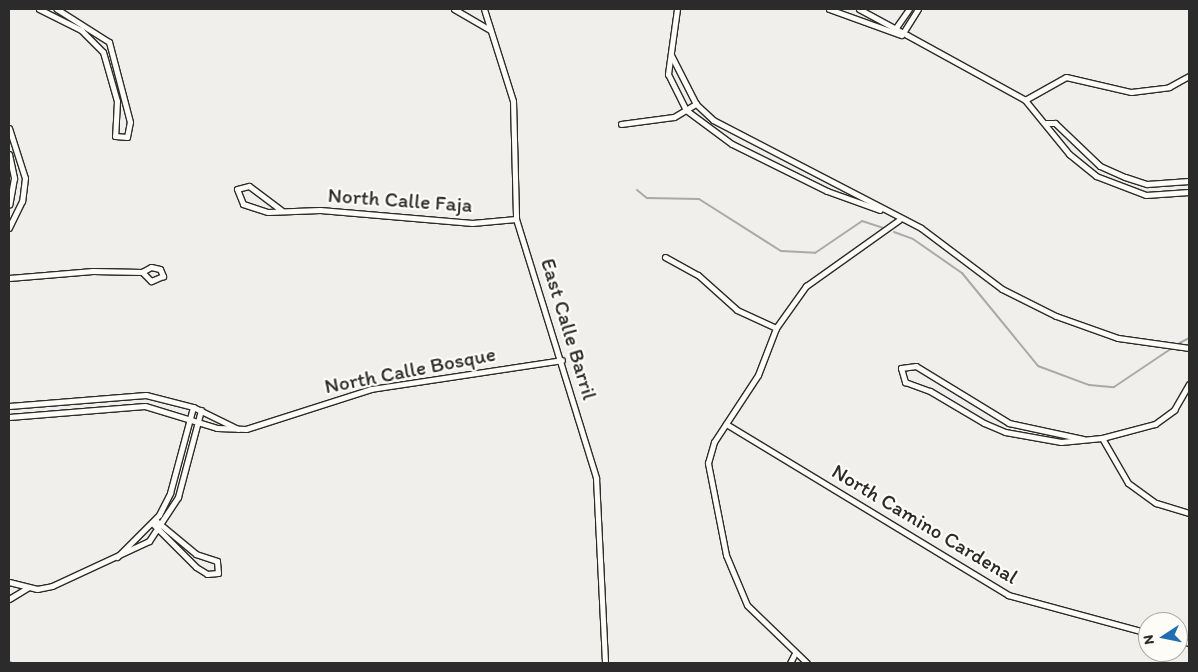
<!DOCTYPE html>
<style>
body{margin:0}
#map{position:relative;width:1198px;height:672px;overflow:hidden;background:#f0efeb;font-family:Itim,sans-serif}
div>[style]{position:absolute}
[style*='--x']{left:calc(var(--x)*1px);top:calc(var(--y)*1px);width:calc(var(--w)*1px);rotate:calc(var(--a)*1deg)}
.stream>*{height:2px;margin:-1px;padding:0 1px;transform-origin:1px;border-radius:1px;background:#aaa9a7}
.roads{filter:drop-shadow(1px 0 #2b2b2b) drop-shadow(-1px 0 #2b2b2b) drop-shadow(0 1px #2b2b2b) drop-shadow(0 -1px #2b2b2b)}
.street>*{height:5px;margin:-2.5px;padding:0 2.5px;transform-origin:2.5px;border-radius:2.5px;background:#fdfcf7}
span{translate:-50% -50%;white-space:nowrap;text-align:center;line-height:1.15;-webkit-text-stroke:4.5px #fdfcf7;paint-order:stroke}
.street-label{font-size:21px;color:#2b2b2b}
.frame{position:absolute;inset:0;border:10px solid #2b2b2b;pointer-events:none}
.north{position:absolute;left:1138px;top:612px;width:50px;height:50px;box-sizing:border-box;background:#fdfcf7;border:1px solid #a9a8a5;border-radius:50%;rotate:259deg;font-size:14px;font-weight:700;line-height:20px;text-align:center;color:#2b2b2b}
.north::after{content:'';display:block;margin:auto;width:18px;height:22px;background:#1f6fb2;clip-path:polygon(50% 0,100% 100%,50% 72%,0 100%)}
</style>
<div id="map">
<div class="stream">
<div style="--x:637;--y:190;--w:13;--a:39"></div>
<div style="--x:647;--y:198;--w:52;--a:1.1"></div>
<div style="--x:699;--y:199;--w:97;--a:32.4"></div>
<div style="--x:781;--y:251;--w:34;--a:3"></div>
<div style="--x:815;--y:253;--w:57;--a:-34.2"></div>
<div style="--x:862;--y:221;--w:23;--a:18"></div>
<div style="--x:894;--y:232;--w:20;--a:20"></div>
<div style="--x:913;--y:239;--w:60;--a:34.8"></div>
<div style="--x:962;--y:273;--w:120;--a:50.7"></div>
<div style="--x:1038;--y:366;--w:54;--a:20.4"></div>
<div style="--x:1089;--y:385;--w:25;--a:5"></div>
<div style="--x:1114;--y:387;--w:70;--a:-33.9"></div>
<div style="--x:1176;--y:345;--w:15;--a:-28"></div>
<div style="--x:9;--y:661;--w:4;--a:34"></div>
</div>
<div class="roads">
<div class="street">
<div style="--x:39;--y:9;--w:47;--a:26.6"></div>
<div style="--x:81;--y:30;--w:31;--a:45"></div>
<div style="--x:103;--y:52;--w:51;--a:74.1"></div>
<div style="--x:117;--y:101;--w:35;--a:93"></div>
<div style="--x:115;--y:136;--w:12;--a:5"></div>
<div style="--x:127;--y:137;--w:15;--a:-79"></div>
<div style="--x:130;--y:122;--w:83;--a:-104.7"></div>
<div style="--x:109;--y:42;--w:62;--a:-147.6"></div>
<div style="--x:454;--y:9;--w:42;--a:30.3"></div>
<div style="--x:484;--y:9;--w:96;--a:72.5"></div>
<div style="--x:513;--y:101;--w:118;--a:88.5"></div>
<div style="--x:516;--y:219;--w:271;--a:72.8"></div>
<div style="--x:596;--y:478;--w:185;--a:87.2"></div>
<div style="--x:677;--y:9;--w:66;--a:97.9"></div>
<div style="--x:668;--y:74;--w:40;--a:63.4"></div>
<div style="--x:686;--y:110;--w:57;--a:36.5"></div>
<div style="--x:732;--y:144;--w:106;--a:26.3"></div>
<div style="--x:827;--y:191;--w:56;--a:19.7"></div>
<div style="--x:829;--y:9;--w:77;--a:19.9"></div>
<div style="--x:859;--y:9;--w:55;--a:28.4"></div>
<div style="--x:895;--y:29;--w:24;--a:-55"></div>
<div style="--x:903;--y:33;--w:28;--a:-58"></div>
<div style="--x:907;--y:35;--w:135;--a:28.8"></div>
<div style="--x:1025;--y:100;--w:70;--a:50.8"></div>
<div style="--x:1069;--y:154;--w:35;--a:39"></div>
<div style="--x:1096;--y:176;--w:53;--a:20.8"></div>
<div style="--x:1146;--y:195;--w:43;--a:-4"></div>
<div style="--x:671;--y:55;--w:55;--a:63"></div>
<div style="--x:696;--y:104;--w:23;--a:43"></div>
<div style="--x:713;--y:120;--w:234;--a:27.4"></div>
<div style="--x:921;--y:228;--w:101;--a:37"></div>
<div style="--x:1002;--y:289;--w:60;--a:26.6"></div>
<div style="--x:1056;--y:316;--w:66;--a:19.5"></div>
<div style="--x:1118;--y:338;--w:72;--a:8"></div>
<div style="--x:1025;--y:100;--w:47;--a:-29.3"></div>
<div style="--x:1066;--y:77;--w:67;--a:13"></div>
<div style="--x:1131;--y:92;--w:38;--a:-7"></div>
<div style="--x:1169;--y:87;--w:23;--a:-29"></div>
<div style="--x:1046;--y:123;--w:9;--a:0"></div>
<div style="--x:1055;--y:123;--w:62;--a:43.7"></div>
<div style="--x:1100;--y:166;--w:27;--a:24"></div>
<div style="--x:1125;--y:177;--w:23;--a:18"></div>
<div style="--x:1147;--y:184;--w:42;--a:-4.1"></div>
<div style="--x:621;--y:124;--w:53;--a:-7.5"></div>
<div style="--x:674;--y:117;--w:26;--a:-31"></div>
<div style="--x:9;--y:128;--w:52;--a:72.3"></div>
<div style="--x:25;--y:178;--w:23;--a:97"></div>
<div style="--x:22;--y:201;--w:30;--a:116"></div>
<div style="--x:9;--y:154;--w:25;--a:78"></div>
<div style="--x:14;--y:178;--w:27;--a:100"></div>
<div style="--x:281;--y:210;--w:40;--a:-143"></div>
<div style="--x:249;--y:186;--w:12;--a:166"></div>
<div style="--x:237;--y:189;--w:16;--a:68"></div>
<div style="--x:243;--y:204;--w:26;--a:18"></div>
<div style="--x:268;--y:212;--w:52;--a:-2.2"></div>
<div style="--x:320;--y:210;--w:153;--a:4.9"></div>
<div style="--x:472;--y:223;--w:44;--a:-5.2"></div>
<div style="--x:665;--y:257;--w:38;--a:29"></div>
<div style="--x:698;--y:275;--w:52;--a:41.9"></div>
<div style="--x:737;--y:310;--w:43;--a:24.8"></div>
<div style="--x:9;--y:278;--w:84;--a:-4.8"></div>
<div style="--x:93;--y:271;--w:49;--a:1.2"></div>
<div style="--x:142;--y:272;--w:10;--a:-29"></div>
<div style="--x:151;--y:267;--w:9;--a:13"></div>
<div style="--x:160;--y:269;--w:8;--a:67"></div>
<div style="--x:163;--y:276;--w:13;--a:157"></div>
<div style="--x:151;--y:281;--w:13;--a:-135"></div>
<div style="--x:9;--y:406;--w:137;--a:-4.6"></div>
<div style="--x:146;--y:395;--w:49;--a:14.3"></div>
<div style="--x:193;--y:407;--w:50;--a:26.1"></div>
<div style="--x:9;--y:417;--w:136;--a:-4.6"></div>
<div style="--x:145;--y:406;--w:75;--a:17"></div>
<div style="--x:217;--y:428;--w:29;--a:2"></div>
<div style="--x:246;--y:429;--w:131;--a:-17.7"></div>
<div style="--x:371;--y:389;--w:193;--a:-8.6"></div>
<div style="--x:726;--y:424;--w:330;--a:31.2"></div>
<div style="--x:1008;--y:595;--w:145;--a:15.2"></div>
<div style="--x:1102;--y:438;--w:52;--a:60"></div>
<div style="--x:1128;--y:483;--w:34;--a:36"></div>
<div style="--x:1156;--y:503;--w:34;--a:17"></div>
<div style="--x:1083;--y:439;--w:76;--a:-167.8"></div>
<div style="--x:1009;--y:423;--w:109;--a:-148.5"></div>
<div style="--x:916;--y:366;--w:15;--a:172"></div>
<div style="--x:901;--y:368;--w:15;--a:74"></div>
<div style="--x:905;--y:382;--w:27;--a:20"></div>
<div style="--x:930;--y:391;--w:63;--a:30.7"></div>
<div style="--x:984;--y:423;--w:23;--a:23"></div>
<div style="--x:1005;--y:432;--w:57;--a:10.1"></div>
<div style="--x:1061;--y:442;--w:41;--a:-5.6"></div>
<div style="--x:1102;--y:438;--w:55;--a:-14.8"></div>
<div style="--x:1155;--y:424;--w:24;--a:-36"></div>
<div style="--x:1174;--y:410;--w:30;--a:-60"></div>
<div style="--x:152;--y:523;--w:62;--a:45"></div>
<div style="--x:196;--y:567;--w:13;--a:32"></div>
<div style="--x:207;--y:574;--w:11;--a:-5"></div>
<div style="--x:218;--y:573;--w:12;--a:-95"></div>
<div style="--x:217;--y:561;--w:22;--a:-162"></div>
<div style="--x:196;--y:554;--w:53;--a:-140.3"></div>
<div style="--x:117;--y:557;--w:59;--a:-45"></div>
<div style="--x:159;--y:515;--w:25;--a:-63"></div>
<div style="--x:170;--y:493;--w:89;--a:-75"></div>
<div style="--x:9;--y:582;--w:29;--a:14"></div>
<div style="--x:37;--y:589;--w:15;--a:-11"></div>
<div style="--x:52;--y:586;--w:107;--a:-24.9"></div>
<div style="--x:149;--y:541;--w:53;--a:-56.6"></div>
<div style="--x:178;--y:497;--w:90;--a:-75.2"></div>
<div style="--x:9;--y:599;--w:21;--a:-31"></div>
<div style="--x:1178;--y:640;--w:11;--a:15"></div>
<div style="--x:790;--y:663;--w:9;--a:-63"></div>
<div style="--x:807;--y:663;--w:83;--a:-136"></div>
<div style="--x:747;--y:605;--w:54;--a:-112.8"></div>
<div style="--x:726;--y:555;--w:94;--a:-101.1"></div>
<div style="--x:708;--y:463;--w:22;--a:-74"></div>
<div style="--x:714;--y:442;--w:80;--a:-56.7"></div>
<div style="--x:758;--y:375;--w:50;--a:-69"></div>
<div style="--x:776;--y:328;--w:52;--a:-54.5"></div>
<div style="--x:806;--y:286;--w:114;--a:-35.4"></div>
</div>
</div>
<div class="street-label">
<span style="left:400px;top:200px;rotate:4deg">North Calle Faja</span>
<span style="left:569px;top:329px;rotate:73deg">East Calle Barril</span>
<span style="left:410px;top:370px;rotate:-11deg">North Calle Bosque</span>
<span style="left:925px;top:524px;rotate:31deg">North Camino Cardenal</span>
</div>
<div class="frame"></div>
<div class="north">N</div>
</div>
